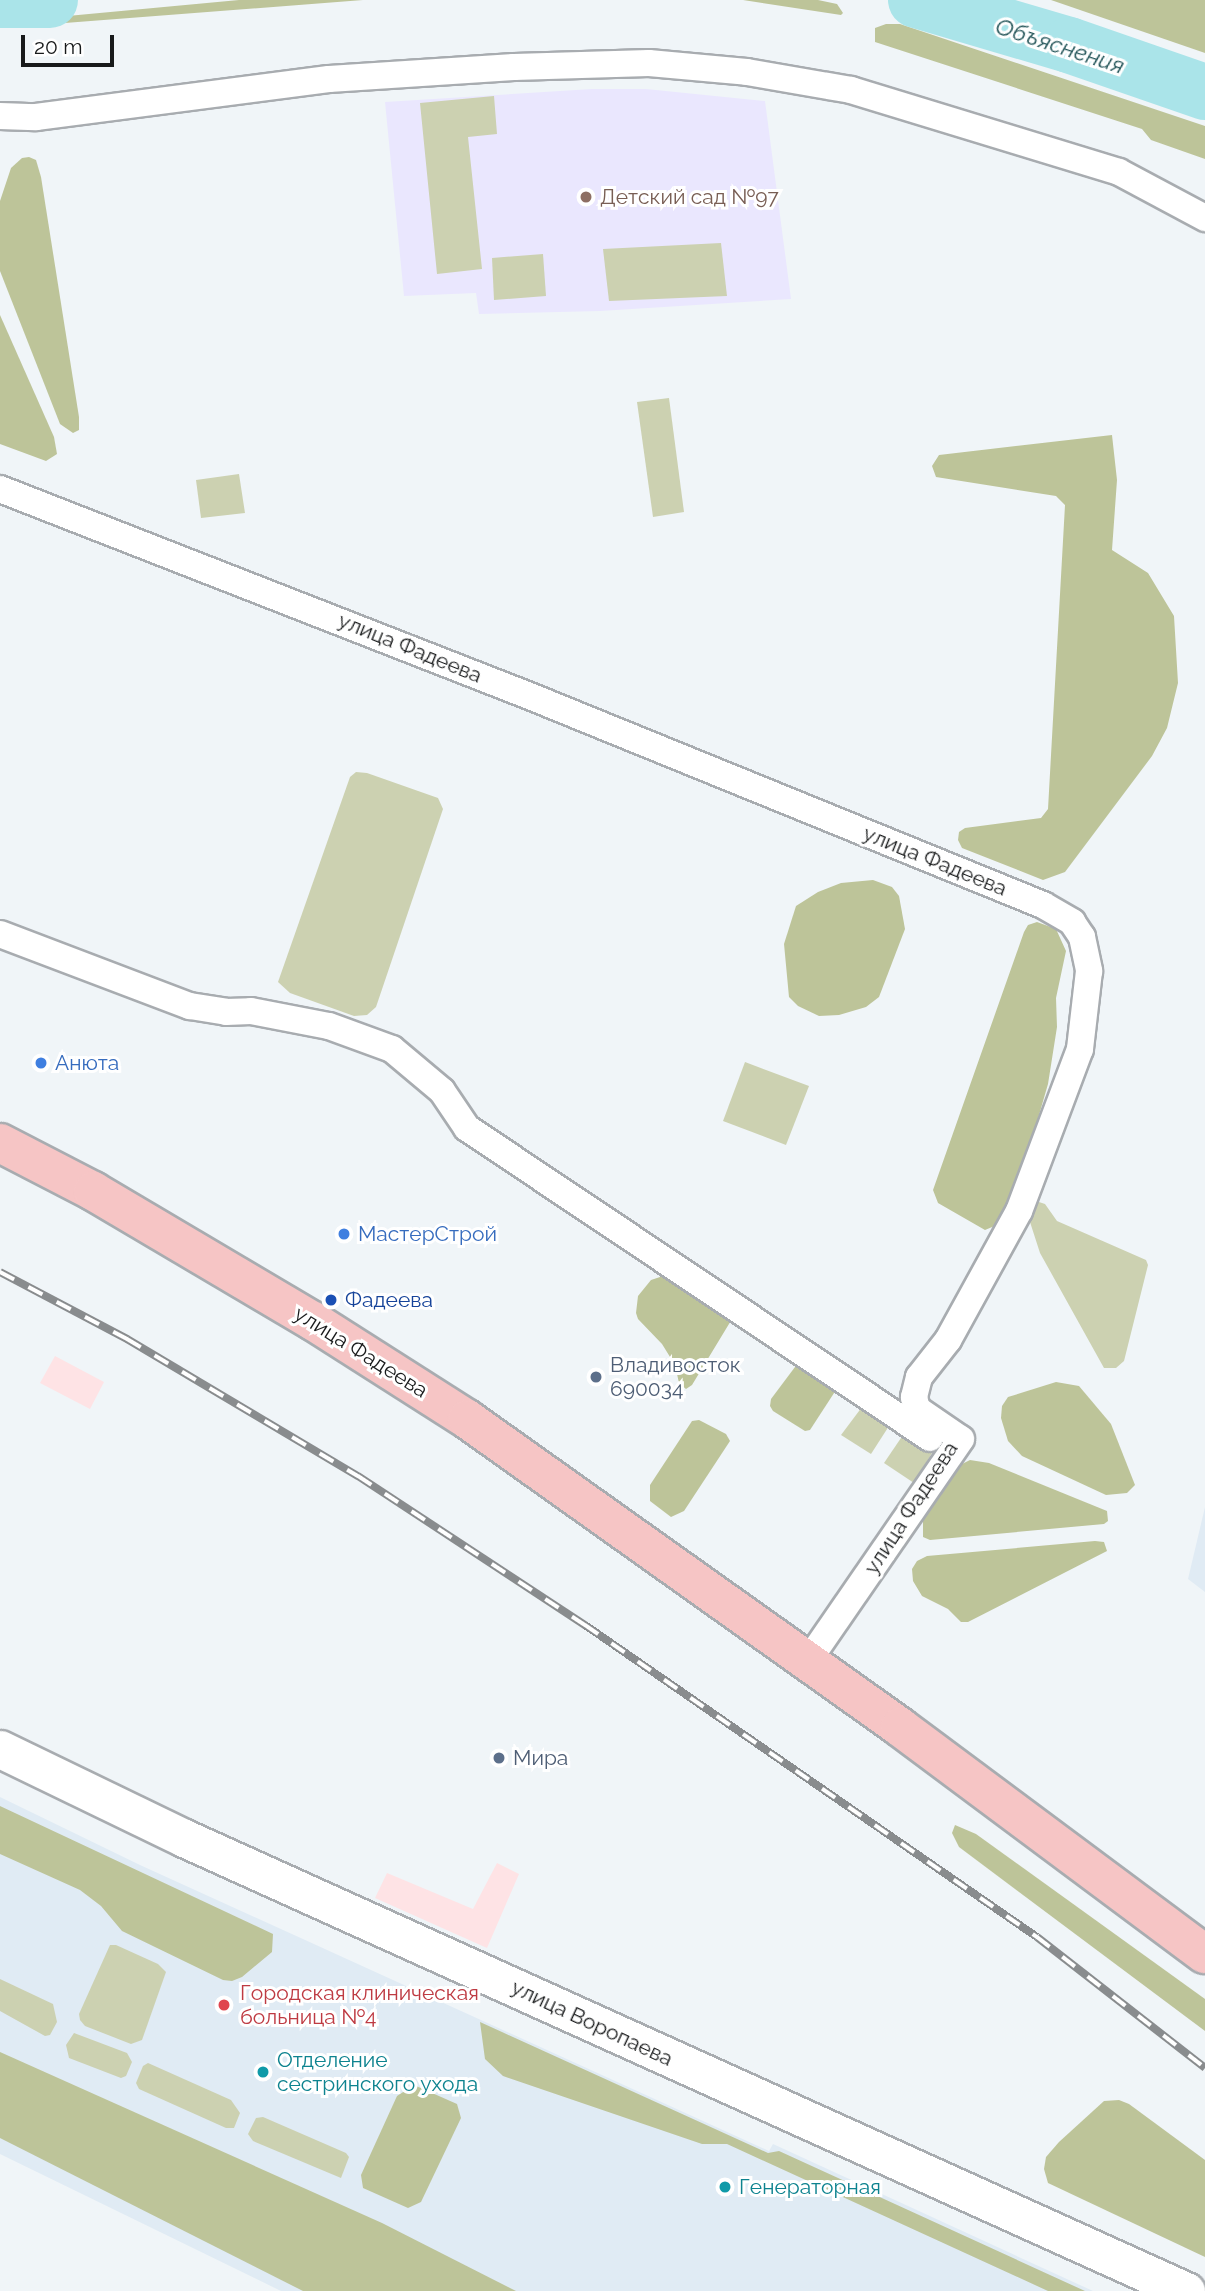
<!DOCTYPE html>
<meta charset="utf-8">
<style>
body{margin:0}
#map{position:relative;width:1205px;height:2291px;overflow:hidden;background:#f0f5f8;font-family:Raleway,sans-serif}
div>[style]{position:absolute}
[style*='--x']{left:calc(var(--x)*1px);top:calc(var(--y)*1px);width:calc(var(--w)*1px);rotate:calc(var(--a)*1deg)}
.built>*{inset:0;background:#e0ebf4}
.industrial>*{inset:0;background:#fee3e5}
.education>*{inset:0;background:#eae7fe}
.green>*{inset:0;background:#ccd1b1}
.forest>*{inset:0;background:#bdc499}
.river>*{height:56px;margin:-28px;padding:0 28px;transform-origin:28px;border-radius:28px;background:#aae4e9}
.roads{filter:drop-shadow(2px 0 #a8acb0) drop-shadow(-2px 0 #a8acb0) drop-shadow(0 2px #a8acb0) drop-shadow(0 -2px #a8acb0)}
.street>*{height:26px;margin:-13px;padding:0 13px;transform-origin:13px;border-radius:13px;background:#fff}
.secondary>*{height:37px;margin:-18.5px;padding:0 18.5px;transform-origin:18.5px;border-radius:18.5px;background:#fff}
.primary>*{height:38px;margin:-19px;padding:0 19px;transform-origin:19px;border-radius:19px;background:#f6c5c5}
.rail>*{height:8px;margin-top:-4px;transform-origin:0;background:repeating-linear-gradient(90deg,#fff 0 16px,#898c8e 0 32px);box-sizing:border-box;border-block:2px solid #898c8e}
.dots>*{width:19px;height:19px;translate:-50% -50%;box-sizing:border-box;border:4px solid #fff;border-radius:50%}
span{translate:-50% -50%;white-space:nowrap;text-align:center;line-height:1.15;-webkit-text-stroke:6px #fff;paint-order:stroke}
.education-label{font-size:21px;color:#785e54}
.left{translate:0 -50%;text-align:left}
.street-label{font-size:21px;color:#181a1b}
.shop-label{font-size:21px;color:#366cbe}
.transit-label{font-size:21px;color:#164399}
.service-label{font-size:21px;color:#4e5e75}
.health-label{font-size:21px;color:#be3a42}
.culture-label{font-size:21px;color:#0d838f}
.water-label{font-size:23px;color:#215357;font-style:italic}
.scale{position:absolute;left:21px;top:35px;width:93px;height:32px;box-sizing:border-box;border:4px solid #181a1b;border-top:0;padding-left:9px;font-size:21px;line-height:24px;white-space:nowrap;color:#181a1b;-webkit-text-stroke:5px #fff;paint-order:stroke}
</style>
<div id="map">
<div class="built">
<div style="clip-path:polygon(1205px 1507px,1205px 1592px,1188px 1579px)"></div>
<div style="clip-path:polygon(0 1797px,140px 1865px,769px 2151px,773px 2144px,1093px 2291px,281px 2291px,0 2154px)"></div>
</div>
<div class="industrial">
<div style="clip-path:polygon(55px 1356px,104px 1382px,90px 1409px,40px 1383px)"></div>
<div style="clip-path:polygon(497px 1863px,519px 1874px,487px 1948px,375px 1898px,387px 1873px,473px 1909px)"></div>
</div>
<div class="education">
<div style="clip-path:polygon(592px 89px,646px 89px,765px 101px,791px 299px,600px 311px,479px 314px,476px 293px,404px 296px,385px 102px)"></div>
</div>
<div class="green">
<div style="clip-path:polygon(494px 96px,497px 134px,468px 137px,482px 269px,437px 274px,420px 103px)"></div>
<div style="clip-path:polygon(721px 243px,727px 296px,609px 301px,603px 249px)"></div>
<div style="clip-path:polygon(543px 254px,546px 296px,494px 300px,492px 258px)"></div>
<div style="clip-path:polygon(669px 398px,684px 512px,653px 517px,637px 402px)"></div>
<div style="clip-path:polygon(239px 474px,245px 513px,201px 518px,196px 480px)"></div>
<div style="clip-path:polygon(356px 772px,367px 773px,438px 798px,443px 809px,376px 1007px,367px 1015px,354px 1016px,290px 993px,278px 982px,350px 777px)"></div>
<div style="clip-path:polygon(745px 1062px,809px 1086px,786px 1145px,723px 1121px)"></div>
<div style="clip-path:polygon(1039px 1202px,1045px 1204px,1057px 1221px,1146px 1260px,1148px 1265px,1124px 1361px,1116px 1368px,1104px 1368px,1040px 1253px,1030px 1222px,1030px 1211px)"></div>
<div style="clip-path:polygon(862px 1407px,889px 1426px,871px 1454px,841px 1435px)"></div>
<div style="clip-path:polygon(903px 1435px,931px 1449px,932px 1453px,914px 1483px,884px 1463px)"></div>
<div style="clip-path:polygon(110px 1945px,116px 1945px,158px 1964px,166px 1972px,142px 2040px,131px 2044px,85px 2026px,80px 2020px,79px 2014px)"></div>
<div style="clip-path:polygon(0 1979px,53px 2004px,57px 2022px,50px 2035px,45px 2036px,0 2011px)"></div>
<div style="clip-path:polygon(74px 2033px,127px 2053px,132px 2062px,126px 2076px,121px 2078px,69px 2058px,66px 2045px)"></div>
<div style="clip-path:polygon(148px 2063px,231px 2100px,240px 2113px,234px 2128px,226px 2128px,139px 2089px,136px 2083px,143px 2066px)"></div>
<div style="clip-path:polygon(263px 2117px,346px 2153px,349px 2157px,341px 2178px,253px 2141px,248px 2134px,256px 2118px)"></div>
</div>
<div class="forest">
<div style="clip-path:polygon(239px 0,363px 0,0 28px,0 19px,46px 18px)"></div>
<div style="clip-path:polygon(743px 0,818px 0,837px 4px,843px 13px,841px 15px)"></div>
<div style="clip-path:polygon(1051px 0,1205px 0,1205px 53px)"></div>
<div style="clip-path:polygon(886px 24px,900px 24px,1205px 126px,1205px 159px,1151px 140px,1142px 129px,875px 42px,875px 28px)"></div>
<div style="clip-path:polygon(29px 157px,36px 160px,41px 177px,79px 417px,79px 430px,73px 433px,60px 424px,0 271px,0 201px,11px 168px,22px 158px)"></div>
<div style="clip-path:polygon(0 315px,54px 437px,57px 454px,46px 461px,0 444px)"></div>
<div style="clip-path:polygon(1112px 435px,1117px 480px,1112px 550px,1148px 573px,1174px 616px,1178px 683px,1167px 728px,1152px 756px,1065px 872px,1043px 880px,962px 848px,958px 840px,959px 832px,965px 828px,1041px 818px,1048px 809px,1065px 505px,1056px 496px,936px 477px,932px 466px,939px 455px)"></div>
<div style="clip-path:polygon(873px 880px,892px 887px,899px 896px,905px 929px,879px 997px,866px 1007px,839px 1015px,819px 1016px,798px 1006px,789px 997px,784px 944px,796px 906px,818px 892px,841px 883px)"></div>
<div style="clip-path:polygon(1037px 922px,1056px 929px,1066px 951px,1056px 998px,1057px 1027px,1048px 1084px,1028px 1153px,1005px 1209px,997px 1225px,985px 1230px,938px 1203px,933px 1190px,1024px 932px,1028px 925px)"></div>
<div style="clip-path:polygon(666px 1275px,732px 1319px,692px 1385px,686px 1389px,679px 1383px,675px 1365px,662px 1344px,638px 1319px,636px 1313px,638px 1296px,651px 1280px)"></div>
<div style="clip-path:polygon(798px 1363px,836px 1390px,810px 1430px,805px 1431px,773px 1411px,770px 1406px,771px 1399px)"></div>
<div style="clip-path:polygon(1056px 1382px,1079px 1386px,1111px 1424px,1135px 1485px,1127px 1493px,1106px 1495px,1022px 1456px,1008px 1441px,1001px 1418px,1002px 1406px,1008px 1397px)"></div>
<div style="clip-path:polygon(699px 1420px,726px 1434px,730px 1441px,684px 1511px,671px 1517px,650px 1501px,650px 1485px,692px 1421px)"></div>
<div style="clip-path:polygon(970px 1460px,989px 1463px,1107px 1511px,1108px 1521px,1104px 1524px,930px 1540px,923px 1537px,923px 1516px,962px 1464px)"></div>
<div style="clip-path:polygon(1095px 1541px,1104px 1542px,1107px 1551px,968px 1622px,961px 1622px,948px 1609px,922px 1596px,913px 1581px,912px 1569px,917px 1561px,927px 1556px)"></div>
<div style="clip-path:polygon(0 1806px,273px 1934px,272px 1952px,242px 1977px,232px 1981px,223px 1980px,122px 1931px,101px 1906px,80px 1890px,0 1854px)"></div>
<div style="clip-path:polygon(955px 1825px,976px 1834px,1205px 1999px,1205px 2031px,959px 1847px,952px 1833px)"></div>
<div style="clip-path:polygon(480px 2022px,768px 2153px,779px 2151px,1085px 2291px,1048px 2291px,727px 2144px,702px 2144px,503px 2076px,485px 2059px)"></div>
<div style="clip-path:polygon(0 2052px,382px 2223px,516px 2291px,303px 2291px,0 2138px)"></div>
<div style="clip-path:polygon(414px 2085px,457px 2104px,461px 2118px,421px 2202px,408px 2208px,363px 2188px,361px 2175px,397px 2096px)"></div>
<div style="clip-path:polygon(1119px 2100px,1129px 2104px,1205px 2160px,1205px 2257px,1048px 2183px,1044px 2169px,1046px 2157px,1059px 2142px,1104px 2101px)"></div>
</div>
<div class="river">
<div style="--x:0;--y:0;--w:50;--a:0"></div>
<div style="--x:916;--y:0;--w:159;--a:16.4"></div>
<div style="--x:1069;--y:45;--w:144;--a:19.1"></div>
</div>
<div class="roads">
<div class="street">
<div style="--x:0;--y:116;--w:36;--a:2"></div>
<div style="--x:36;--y:117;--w:295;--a:-7.4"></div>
<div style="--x:329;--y:79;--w:185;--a:-3.7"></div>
<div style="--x:514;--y:67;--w:135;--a:-1.7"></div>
<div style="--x:649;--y:63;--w:98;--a:5.2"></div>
<div style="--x:747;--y:72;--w:106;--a:9.8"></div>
<div style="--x:851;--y:90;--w:280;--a:17"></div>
<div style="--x:1119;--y:172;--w:98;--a:28.1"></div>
<div style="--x:0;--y:489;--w:571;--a:21.35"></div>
<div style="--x:532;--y:697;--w:552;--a:22.15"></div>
<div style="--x:1043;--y:905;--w:34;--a:30"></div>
<div style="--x:1072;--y:922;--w:18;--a:56"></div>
<div style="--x:1082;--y:937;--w:35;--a:78"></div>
<div style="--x:1089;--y:971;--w:79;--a:96.6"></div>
<div style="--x:1080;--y:1049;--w:173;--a:110.6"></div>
<div style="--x:1019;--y:1211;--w:147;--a:118.8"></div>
<div style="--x:948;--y:1340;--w:47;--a:128.1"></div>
<div style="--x:919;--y:1377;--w:21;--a:104"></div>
<div style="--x:914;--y:1397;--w:12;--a:76"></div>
<div style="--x:917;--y:1409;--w:53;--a:34.3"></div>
<div style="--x:961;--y:1439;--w:271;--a:124.6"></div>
<div style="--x:0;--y:934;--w:203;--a:20.8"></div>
<div style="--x:190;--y:1006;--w:36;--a:9"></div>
<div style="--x:226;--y:1012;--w:25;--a:-2"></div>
<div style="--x:251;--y:1011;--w:79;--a:10.9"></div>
<div style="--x:329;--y:1026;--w:67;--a:20.1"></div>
<div style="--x:392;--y:1049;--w:65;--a:40"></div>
<div style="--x:442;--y:1091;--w:45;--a:56"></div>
<div style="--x:467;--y:1128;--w:557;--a:33.8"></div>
</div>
<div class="secondary">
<div style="--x:0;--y:1749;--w:204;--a:25.8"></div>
<div style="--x:184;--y:1838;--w:1100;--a:24.33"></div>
</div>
<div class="primary">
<div style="--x:0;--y:1143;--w:105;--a:27.3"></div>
<div style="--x:93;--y:1191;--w:256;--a:30.6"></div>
<div style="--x:313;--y:1321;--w:183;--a:32.5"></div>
<div style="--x:467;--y:1419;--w:531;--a:35.42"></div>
<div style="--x:900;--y:1727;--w:380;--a:36.7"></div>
</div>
</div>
<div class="rail">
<div style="--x:0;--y:1272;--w:144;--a:27.8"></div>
<div style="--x:127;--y:1339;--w:269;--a:30.7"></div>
<div style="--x:358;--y:1476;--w:272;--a:33.3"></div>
<div style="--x:585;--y:1625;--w:549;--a:34.62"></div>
<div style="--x:1037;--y:1937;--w:213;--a:37.9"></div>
</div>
<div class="dots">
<div style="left:586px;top:197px;background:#8d6e63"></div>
<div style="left:41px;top:1063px;background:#3f7fe0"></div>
<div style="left:344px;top:1234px;background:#3f7fe0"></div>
<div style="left:331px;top:1300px;background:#1a4fb4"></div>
<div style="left:596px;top:1377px;background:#5c6f8a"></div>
<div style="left:499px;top:1758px;background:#5c6f8a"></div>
<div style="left:224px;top:2005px;background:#e0444e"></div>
<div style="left:263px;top:2072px;background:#0f9aa8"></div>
<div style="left:725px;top:2187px;background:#0f9aa8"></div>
</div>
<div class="education-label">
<span class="left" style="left:600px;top:197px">Детский сад №97</span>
</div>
<div class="street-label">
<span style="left:410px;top:648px;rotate:22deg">улица Фадеева</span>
<span style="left:935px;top:861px;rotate:22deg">улица Фадеева</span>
<span style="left:361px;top:1352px;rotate:32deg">улица Фадеева</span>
<span style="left:911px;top:1508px;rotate:-57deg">улица Фадеева</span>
<span style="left:592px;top:2023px;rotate:25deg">улица Воропаева</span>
</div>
<div class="shop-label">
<span class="left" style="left:55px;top:1063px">Анюта</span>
<span class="left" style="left:358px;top:1234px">МастерСтрой</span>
</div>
<div class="transit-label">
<span class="left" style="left:345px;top:1300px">Фадеева</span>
</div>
<div class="service-label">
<span class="left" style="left:610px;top:1377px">Владивосток<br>690034</span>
<span class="left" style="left:513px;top:1758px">Мира</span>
</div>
<div class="health-label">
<span class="left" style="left:240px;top:2005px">Городская клиническая<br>больница №4</span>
</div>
<div class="culture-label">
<span class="left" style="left:277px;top:2072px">Отделение<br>сестринского ухода</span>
<span class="left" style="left:739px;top:2187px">Генераторная</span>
</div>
<div class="water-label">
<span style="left:1060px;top:46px;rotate:18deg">Объяснения</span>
</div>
<div class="scale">20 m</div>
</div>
